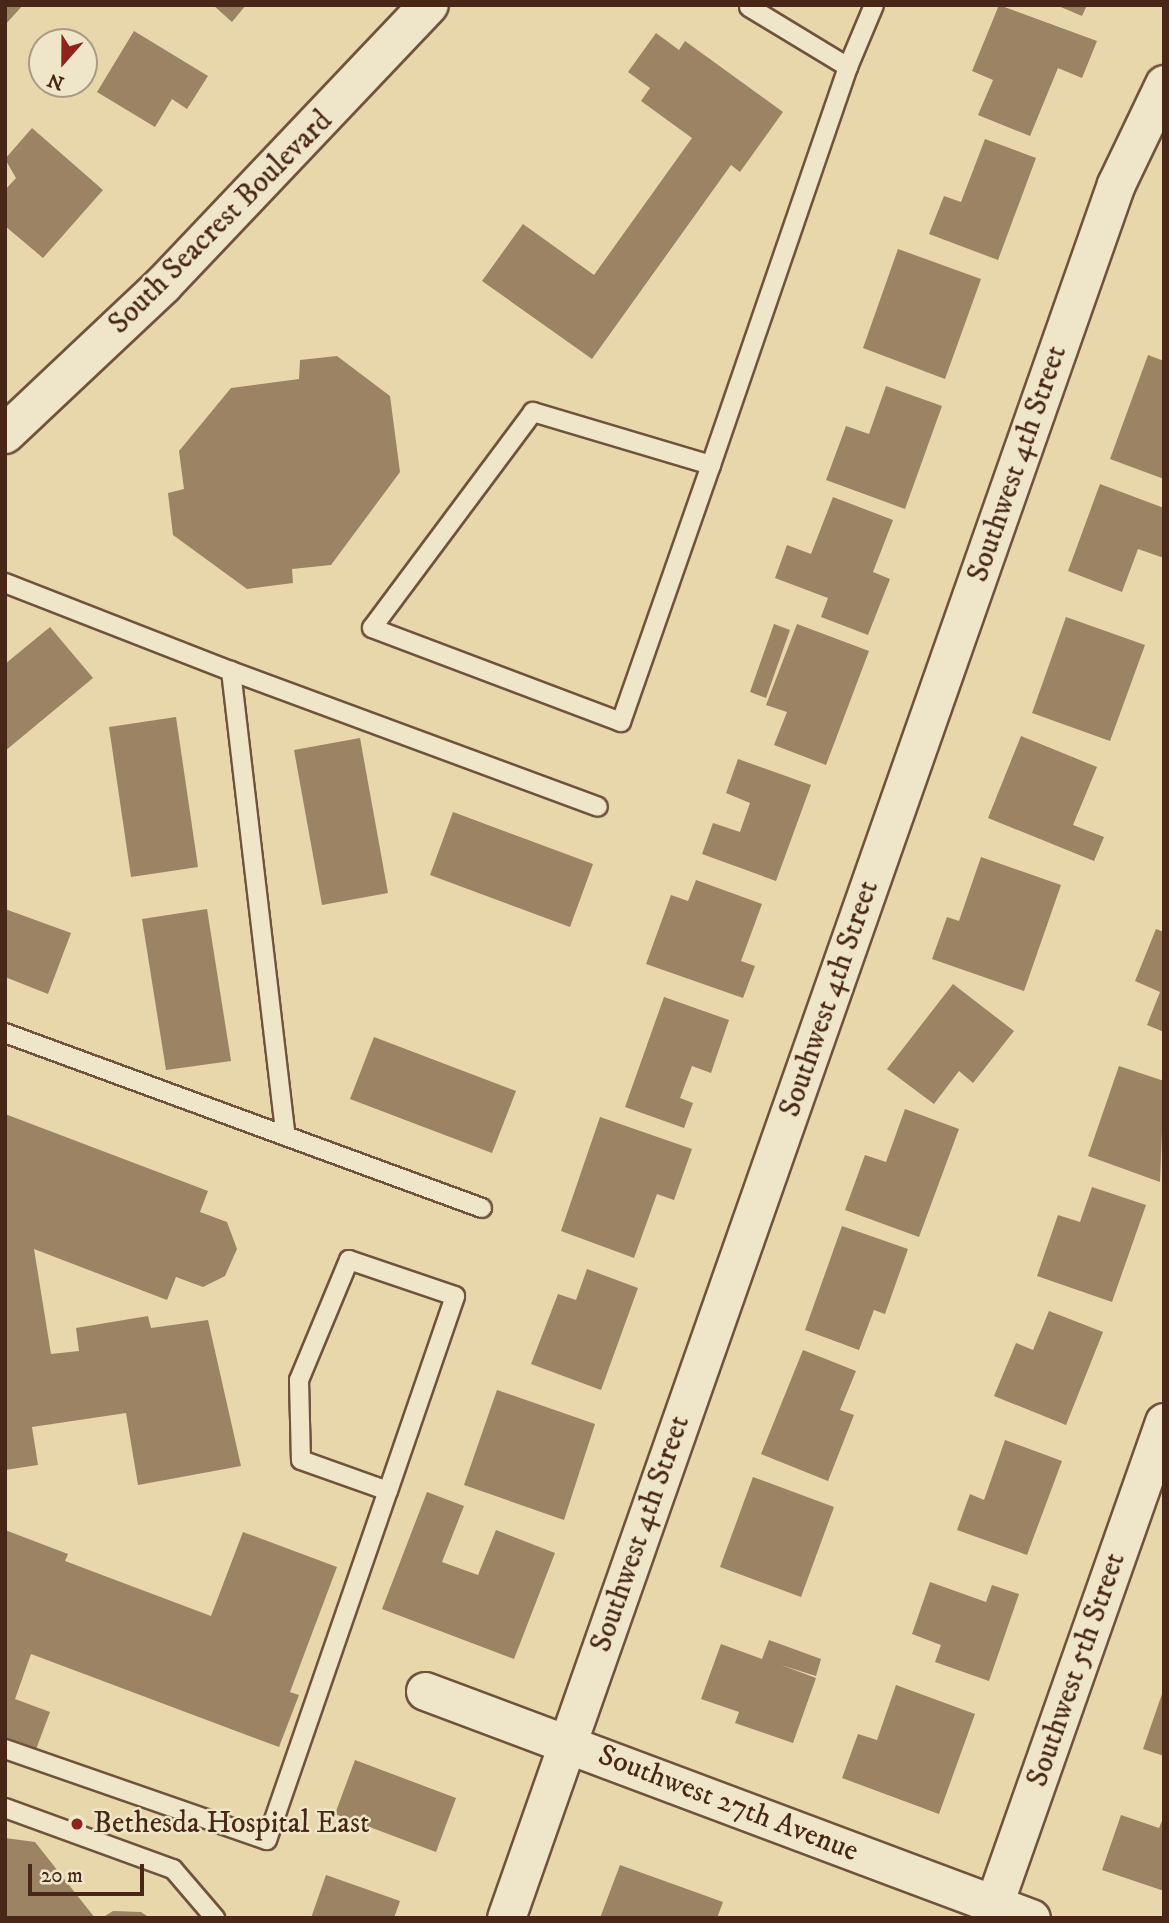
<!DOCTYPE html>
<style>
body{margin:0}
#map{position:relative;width:1169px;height:1923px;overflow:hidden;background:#e7d7aa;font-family:"IM FELL DW Pica",serif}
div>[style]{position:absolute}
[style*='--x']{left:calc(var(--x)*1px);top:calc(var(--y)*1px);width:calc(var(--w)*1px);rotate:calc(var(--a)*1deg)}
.building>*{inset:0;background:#9b8364}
.roads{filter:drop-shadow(2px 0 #70533c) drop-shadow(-2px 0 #70533c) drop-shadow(0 2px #70533c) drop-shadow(0 -2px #70533c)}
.service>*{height:18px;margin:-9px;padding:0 9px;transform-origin:9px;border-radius:9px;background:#efe5c8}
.minor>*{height:37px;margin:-18.5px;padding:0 18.5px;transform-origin:18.5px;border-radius:18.5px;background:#efe5c8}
.tertiary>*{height:38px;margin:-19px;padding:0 19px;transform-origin:19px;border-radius:19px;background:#efe5c8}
.dots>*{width:19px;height:19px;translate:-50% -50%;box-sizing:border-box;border:4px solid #efe5c8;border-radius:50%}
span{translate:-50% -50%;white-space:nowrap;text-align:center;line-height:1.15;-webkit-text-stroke:5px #efe5c8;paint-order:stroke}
.street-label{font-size:30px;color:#482718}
.poi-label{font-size:30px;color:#482718}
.left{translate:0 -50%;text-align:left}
.frame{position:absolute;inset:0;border:7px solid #482718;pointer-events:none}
.north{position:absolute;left:28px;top:28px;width:70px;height:70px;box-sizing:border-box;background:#efe5c8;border:2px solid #ac9982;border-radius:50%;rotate:201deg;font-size:19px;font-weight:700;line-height:28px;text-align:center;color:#482718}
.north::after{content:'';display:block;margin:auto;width:24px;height:32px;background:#8f2418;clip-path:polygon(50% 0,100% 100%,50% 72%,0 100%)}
.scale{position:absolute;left:28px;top:1864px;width:116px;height:32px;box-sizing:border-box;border:4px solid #482718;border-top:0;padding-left:9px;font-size:21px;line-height:24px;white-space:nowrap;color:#482718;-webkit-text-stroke:5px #efe5c8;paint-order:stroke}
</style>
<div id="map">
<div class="building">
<div style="clip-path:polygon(5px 5px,23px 5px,5px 25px)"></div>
<div style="clip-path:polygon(213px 5px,246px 5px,232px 22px)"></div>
<div style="clip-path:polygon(999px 5px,1097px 41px,1082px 78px,1058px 68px,1030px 136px,978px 115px,993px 80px,972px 71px)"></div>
<div style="clip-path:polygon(1056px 5px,1087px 5px,1082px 16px)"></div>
<div style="clip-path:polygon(134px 31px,208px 76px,187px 109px,172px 99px,155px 127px,97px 92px)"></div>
<div style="clip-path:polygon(656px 33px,679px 50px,685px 41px,783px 112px,740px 172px,731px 165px,592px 359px,482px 281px,523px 224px,594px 275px,692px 138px,641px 101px,650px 88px,628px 72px)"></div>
<div style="clip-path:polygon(32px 128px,103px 190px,43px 258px,5px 226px,5px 190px,16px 178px,5px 159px)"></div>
<div style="clip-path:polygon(985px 139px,1036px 158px,998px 260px,929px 234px,944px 196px,961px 202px)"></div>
<div style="clip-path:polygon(898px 249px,981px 279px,945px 379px,863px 348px)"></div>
<div style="clip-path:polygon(1148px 355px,1164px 361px,1164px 479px,1110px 459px)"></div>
<div style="clip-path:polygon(337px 356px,390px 396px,400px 472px,331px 565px,292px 569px,293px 583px,247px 589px,173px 535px,168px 493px,184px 489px,179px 451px,231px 388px,299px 379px,300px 360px)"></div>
<div style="clip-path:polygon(886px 386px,942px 406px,905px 509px,826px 480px,846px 426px,869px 434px)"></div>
<div style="clip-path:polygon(1100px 484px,1164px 508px,1164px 558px,1138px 549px,1122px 592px,1068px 571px)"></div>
<div style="clip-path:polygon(833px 497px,893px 520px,873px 572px,890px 579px,868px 635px,821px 617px,828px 598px,775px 578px,787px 545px,811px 554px)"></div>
<div style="clip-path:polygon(1066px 617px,1145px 645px,1110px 741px,1032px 713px)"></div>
<div style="clip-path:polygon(774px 624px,790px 630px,766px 698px,750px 692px)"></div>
<div style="clip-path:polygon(797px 624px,869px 651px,826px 765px,774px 745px,787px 712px,766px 705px)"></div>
<div style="clip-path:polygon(50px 627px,93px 678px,5px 751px,5px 664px)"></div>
<div style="clip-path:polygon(176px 717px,198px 867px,131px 877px,109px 727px)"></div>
<div style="clip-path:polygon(1021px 736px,1097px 767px,1073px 825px,1104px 837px,1094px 861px,988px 818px)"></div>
<div style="clip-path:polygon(360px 738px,388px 893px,322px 905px,294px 750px)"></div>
<div style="clip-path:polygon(738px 759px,811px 785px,776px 881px,702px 854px,713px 823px,740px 832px,750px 803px,726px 793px)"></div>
<div style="clip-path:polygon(453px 812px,593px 864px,570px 927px,430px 875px)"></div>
<div style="clip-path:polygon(981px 857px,1061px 885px,1024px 991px,932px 959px,947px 917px,959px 921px)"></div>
<div style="clip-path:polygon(696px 880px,762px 904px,741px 961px,755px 966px,743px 998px,646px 964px,671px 895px,688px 901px)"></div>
<div style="clip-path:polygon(5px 909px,71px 933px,48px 994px,5px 977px)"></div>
<div style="clip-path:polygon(207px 909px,231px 1061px,166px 1070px,142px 919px)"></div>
<div style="clip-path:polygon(1156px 929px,1164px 932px,1164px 1032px,1147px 1025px,1160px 992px,1135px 981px)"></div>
<div style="clip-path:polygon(953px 984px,1014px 1031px,973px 1083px,959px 1071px,934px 1104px,887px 1069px)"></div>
<div style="clip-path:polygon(664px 997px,729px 1020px,711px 1073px,692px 1066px,680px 1098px,693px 1103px,684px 1128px,625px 1107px)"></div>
<div style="clip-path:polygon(374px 1037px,516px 1091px,492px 1153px,350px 1099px)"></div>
<div style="clip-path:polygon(1119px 1066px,1164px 1081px,1160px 1182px,1088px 1156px)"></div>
<div style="clip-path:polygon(905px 1109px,959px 1129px,919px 1237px,845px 1210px,865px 1155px,886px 1162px)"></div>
<div style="clip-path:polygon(5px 1114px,208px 1191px,200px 1212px,227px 1222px,237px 1249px,225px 1276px,203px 1287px,176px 1277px,167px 1300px,34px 1249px,51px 1354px,79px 1351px,76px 1328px,148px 1316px,151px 1328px,208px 1320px,241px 1466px,138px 1485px,126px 1413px,32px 1427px,38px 1465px,5px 1470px)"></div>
<div style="clip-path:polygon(600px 1117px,692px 1149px,674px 1200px,657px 1194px,634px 1258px,561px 1231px)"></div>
<div style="clip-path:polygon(1092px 1187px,1146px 1205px,1112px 1302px,1037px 1276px,1058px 1215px,1080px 1222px)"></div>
<div style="clip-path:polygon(842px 1226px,908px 1249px,885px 1314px,874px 1310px,859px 1350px,805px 1330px)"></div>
<div style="clip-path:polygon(587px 1269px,638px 1288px,601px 1390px,531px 1364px,558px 1294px,576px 1300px)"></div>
<div style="clip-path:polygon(1049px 1311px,1103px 1332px,1066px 1425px,994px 1396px,1016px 1343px,1033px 1350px)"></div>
<div style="clip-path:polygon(803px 1350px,856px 1371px,840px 1410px,854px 1415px,828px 1481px,761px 1454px)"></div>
<div style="clip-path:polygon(497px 1390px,595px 1424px,564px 1520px,464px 1485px)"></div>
<div style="clip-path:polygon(1005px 1440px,1062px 1461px,1027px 1555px,957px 1530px,970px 1494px,984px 1500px)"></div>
<div style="clip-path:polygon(753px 1477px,834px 1507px,801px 1597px,720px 1567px)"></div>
<div style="clip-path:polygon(427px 1492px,464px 1506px,442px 1562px,478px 1575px,496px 1530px,555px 1553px,514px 1659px,382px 1609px)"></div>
<div style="clip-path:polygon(5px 1530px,68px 1554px,65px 1561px,211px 1616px,243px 1532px,337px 1567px,290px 1692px,299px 1695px,279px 1747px,31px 1654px,15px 1699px,50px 1712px,35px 1752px,5px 1741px)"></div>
<div style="clip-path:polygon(930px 1582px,986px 1602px,992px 1585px,1019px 1594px,989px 1681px,935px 1662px,941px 1645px,912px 1634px)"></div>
<div style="clip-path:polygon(769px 1640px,821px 1659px,816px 1676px,781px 1665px,816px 1678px,793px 1743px,735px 1723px,739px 1712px,701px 1699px,721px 1644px,762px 1659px)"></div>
<div style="clip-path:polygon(896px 1685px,975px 1714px,939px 1814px,842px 1778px,858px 1734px,877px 1740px)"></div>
<div style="clip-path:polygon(1163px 1691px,1164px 1692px,1164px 1756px,1143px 1749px)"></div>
<div style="clip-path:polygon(355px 1760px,456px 1798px,436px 1852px,335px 1814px)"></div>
<div style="clip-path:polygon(1121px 1815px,1159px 1828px,1164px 1816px,1164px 1891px,1102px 1870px)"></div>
<div style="clip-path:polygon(5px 1838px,35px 1842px,95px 1918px,5px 1918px)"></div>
<div style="clip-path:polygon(620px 1865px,723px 1902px,717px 1918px,600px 1918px)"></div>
<div style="clip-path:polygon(326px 1875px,400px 1901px,394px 1918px,311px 1918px)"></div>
<div style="clip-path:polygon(113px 1911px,141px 1912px,150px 1918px,102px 1918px)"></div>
</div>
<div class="roads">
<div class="service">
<div style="--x:749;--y:7;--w:116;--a:31.2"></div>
<div style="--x:848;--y:67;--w:67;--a:-67.2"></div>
<div style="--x:711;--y:465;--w:186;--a:-163.4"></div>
<div style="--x:533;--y:412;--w:269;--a:126.7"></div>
<div style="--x:372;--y:628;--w:266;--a:20.7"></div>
<div style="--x:621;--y:722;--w:272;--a:-70.7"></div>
<div style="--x:711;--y:465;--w:421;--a:-71"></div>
<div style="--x:5;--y:583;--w:243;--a:21.3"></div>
<div style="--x:231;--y:671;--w:468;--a:83.3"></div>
<div style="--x:231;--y:671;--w:391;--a:20.3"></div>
<div style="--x:5;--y:1033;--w:508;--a:20.15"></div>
<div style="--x:5;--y:1749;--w:277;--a:19.2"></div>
<div style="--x:267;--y:1840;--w:369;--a:-70.9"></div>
<div style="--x:388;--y:1491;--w:206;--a:-71"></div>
<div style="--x:455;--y:1296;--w:112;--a:-161.2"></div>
<div style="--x:349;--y:1260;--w:130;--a:112.6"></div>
<div style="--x:299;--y:1380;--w:80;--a:88.6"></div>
<div style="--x:301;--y:1460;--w:92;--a:19.6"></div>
<div style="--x:5;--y:1808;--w:179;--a:20"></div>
<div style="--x:173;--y:1869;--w:65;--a:49.4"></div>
</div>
<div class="minor">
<div style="--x:425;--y:1691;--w:647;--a:20.54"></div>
<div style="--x:506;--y:1918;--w:1838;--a:-70.62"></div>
<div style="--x:1116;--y:184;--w:111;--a:-64.4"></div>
<div style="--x:989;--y:1918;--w:526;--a:-70.57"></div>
</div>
<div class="tertiary">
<div style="--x:5;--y:434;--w:217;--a:-43.3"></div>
<div style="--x:163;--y:285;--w:386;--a:-46.5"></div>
</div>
</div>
<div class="dots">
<div style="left:77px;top:1824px;background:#8f2418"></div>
</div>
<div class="street-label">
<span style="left:221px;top:223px;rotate:-45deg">South Seacrest Boulevard</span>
<span style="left:1018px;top:464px;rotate:-71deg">Southwest 4th Street</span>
<span style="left:830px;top:999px;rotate:-71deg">Southwest 4th Street</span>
<span style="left:641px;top:1534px;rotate:-71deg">Southwest 4th Street</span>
<span style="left:1077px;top:1670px;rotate:-71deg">Southwest 5th Street</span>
<span style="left:728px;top:1804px;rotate:21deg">Southwest 27th Avenue</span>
</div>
<div class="poi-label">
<span class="left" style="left:93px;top:1824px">Bethesda Hospital East</span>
</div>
<div class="frame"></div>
<div class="north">N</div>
<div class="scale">20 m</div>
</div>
